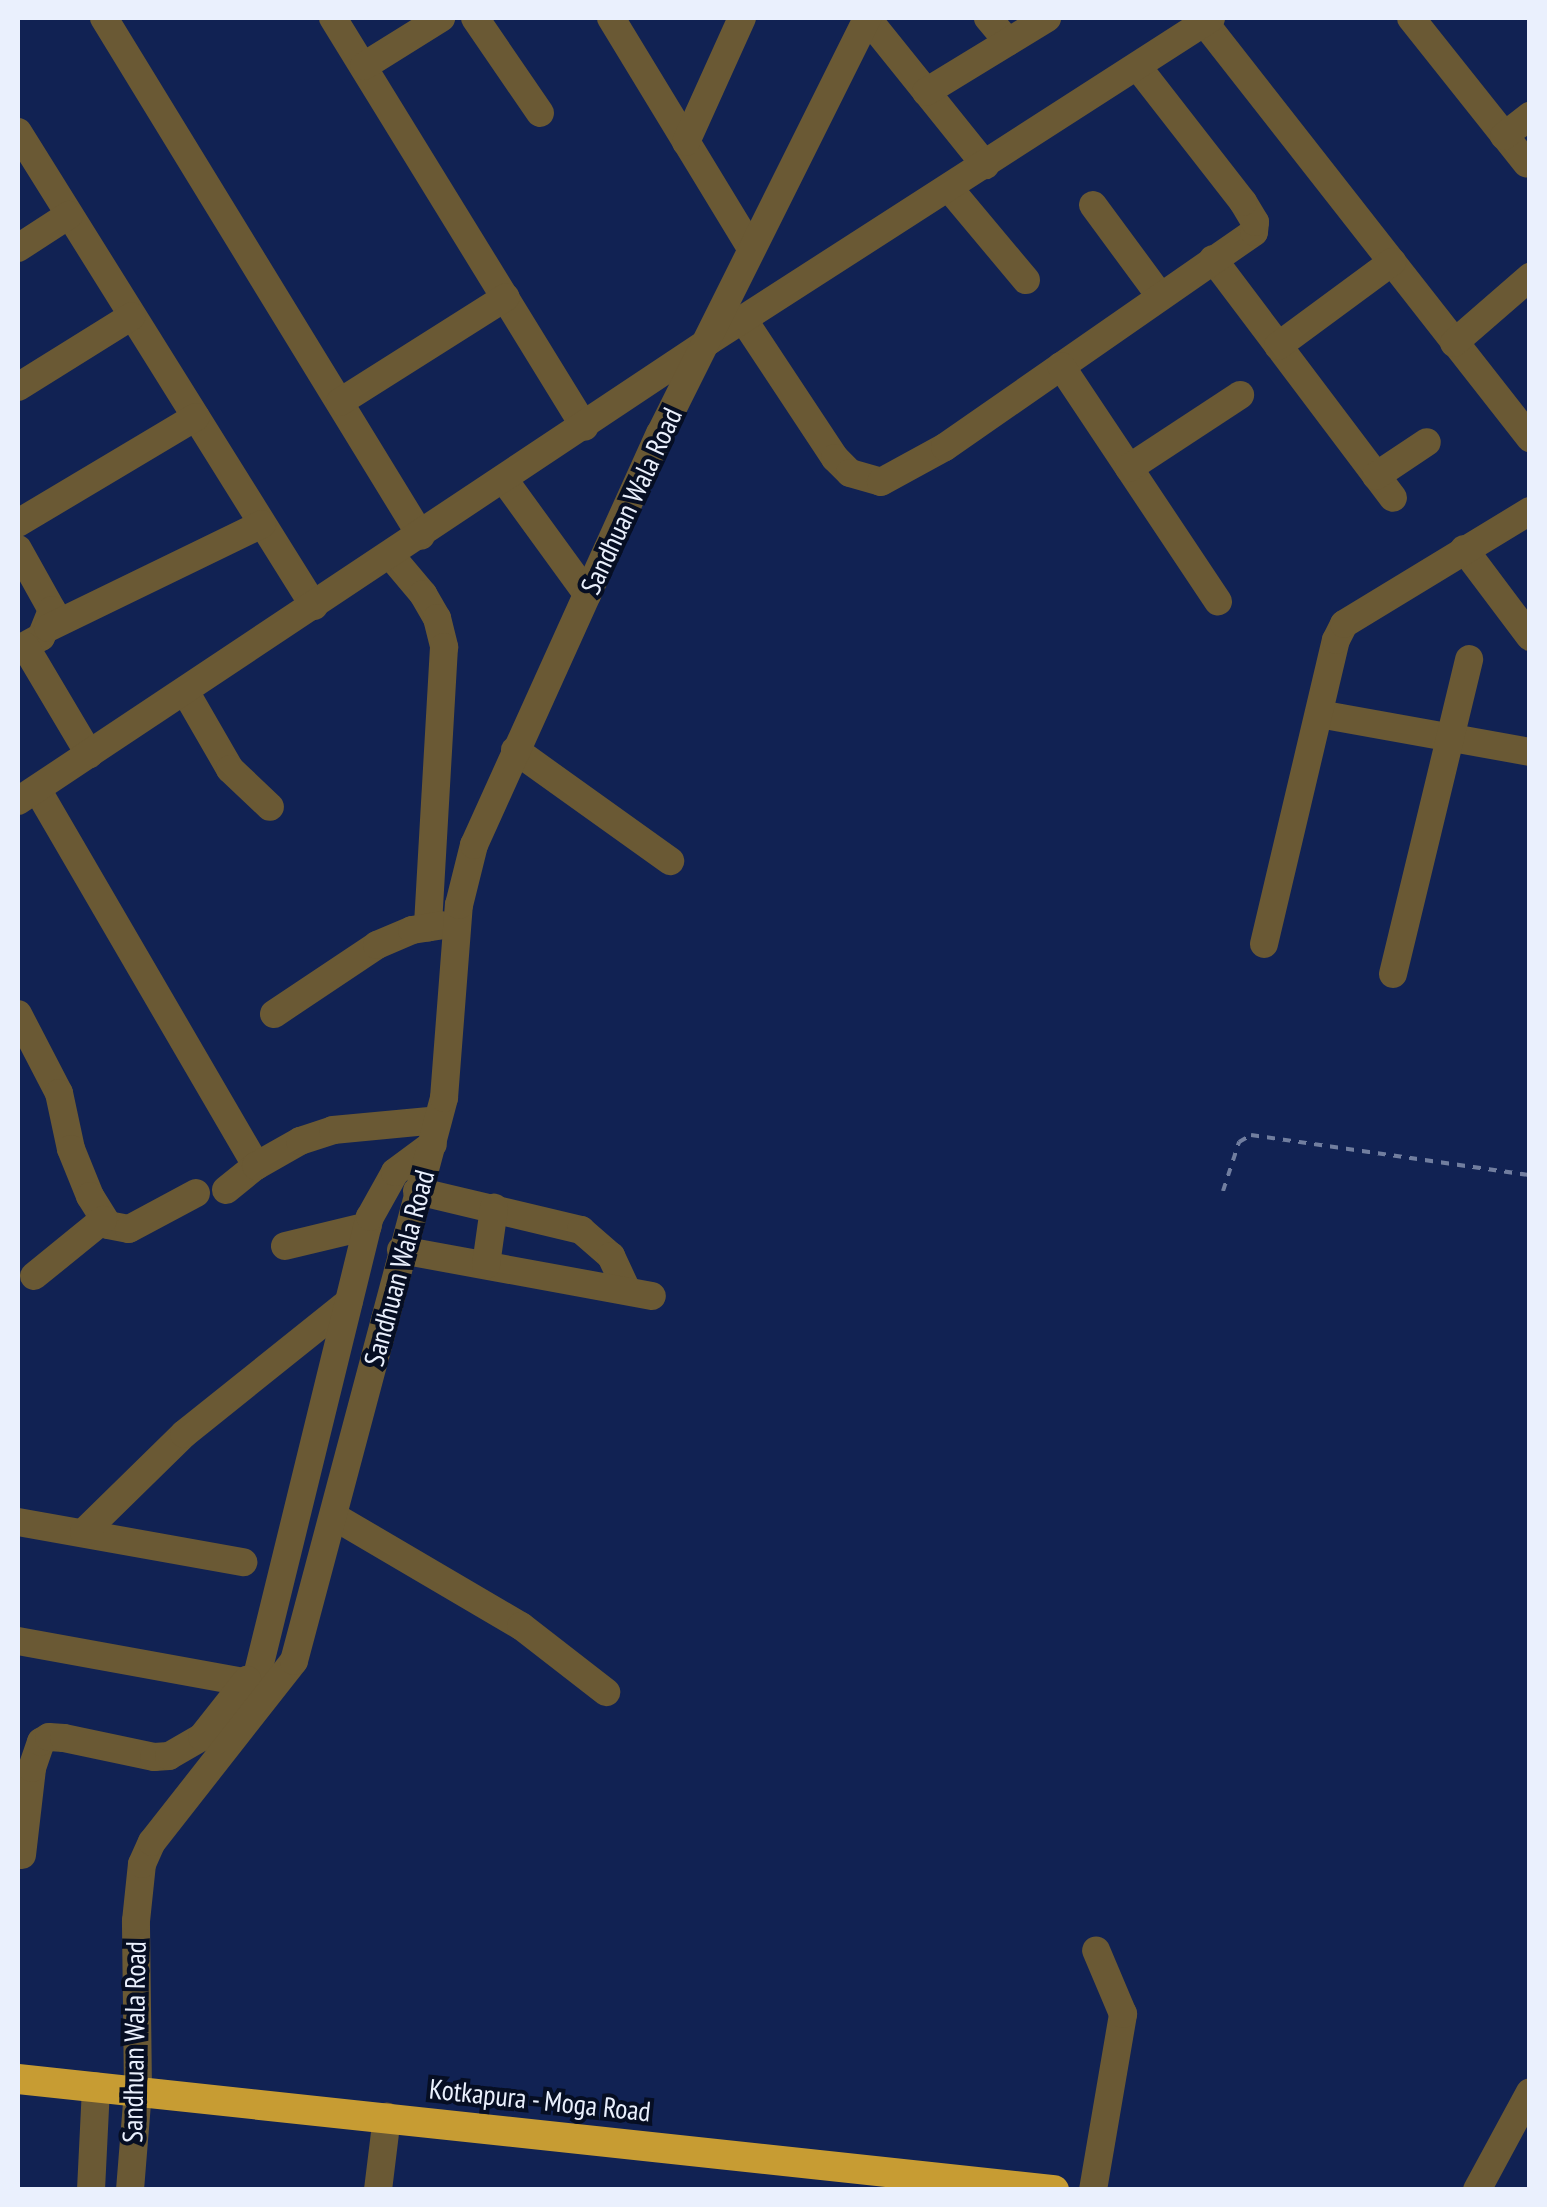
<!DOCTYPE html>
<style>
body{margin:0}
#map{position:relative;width:1547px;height:2207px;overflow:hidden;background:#112253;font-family:"PT Sans Narrow",sans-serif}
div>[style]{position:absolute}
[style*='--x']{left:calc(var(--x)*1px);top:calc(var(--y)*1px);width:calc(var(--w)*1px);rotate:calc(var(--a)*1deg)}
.path>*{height:4px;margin-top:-2px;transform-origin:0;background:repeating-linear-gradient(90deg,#717e9f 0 8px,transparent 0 16px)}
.minor>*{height:28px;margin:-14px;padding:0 14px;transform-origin:14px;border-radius:14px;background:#6a5934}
.highway>*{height:30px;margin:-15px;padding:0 15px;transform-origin:15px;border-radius:15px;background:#c79c33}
span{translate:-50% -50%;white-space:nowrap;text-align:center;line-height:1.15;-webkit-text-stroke:8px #060e23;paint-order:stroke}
.street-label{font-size:28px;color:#eaf0fd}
.frame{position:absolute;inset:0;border:20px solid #eaf0fd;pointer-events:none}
</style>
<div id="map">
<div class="path">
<div style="--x:1223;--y:1191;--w:52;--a:-71.9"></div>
<div style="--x:1239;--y:1142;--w:14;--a:-30"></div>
<div style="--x:1251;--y:1135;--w:282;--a:8.2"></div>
</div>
<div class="minor">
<div style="--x:104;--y:18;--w:607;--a:58.53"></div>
<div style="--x:333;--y:18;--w:480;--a:58.4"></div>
<div style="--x:475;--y:18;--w:115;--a:55.6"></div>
<div style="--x:611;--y:18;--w:268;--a:58.7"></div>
<div style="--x:867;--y:18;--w:189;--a:51.2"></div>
<div style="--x:988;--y:18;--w:31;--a:50"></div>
<div style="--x:1411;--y:18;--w:186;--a:51.5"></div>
<div style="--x:1204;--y:22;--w:529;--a:51.92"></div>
<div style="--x:364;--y:66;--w:91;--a:-31.9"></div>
<div style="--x:926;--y:92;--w:142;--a:-31.4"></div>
<div style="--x:18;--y:132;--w:559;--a:58.02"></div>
<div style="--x:1504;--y:136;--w:33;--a:-38"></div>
<div style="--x:686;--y:142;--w:136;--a:-65.7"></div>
<div style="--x:949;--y:188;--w:120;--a:50.1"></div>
<div style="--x:1093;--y:205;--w:113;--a:53.6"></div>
<div style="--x:18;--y:248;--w:61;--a:-32.9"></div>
<div style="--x:1213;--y:259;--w:299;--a:53"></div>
<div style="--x:745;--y:322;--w:163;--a:56.5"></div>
<div style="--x:835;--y:458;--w:21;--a:45"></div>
<div style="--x:850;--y:473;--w:32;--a:16"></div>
<div style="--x:881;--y:482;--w:73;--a:-28.7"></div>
<div style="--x:945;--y:447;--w:376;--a:-34.8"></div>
<div style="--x:1254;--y:232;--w:10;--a:-84"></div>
<div style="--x:1255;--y:222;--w:23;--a:-121"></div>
<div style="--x:1243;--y:202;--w:172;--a:-127.9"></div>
<div style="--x:1454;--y:343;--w:101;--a:-41"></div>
<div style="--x:1278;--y:346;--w:142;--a:-36.4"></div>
<div style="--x:1061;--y:366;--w:283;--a:56.3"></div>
<div style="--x:18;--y:387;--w:134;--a:-31.9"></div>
<div style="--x:340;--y:402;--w:196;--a:-32.3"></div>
<div style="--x:1129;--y:468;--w:133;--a:-33.3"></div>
<div style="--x:1376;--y:476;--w:61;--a:-33.7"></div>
<div style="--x:505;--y:481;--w:140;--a:54"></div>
<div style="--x:18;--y:523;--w:207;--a:-30.8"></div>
<div style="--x:18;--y:549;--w:70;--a:60.9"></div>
<div style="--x:52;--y:610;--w:29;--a:112"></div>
<div style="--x:41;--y:637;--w:26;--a:151"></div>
<div style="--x:1464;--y:549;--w:110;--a:53.1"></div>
<div style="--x:391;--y:556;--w:50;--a:49.9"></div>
<div style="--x:423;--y:594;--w:28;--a:60"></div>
<div style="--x:437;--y:618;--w:30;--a:76"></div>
<div style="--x:444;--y:647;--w:281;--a:93.3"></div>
<div style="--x:48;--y:628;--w:238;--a:-25.9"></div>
<div style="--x:25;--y:646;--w:126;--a:59.3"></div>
<div style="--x:185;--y:691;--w:90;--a:60"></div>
<div style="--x:230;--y:769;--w:55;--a:43.5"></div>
<div style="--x:1319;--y:714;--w:214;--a:10.2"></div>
<div style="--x:515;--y:750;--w:191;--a:35.6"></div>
<div style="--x:37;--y:789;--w:436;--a:59.8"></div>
<div style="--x:18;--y:801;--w:830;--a:-33.65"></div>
<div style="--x:709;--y:341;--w:597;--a:-32.76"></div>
<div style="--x:1264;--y:944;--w:312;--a:-76.7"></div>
<div style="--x:1336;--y:640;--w:18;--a:-63"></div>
<div style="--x:1344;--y:624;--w:218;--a:-31.3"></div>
<div style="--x:1393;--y:974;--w:324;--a:-76.4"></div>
<div style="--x:18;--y:1014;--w:89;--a:62.6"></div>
<div style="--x:59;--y:1093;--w:57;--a:77.9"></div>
<div style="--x:71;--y:1149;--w:51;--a:68"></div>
<div style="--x:90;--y:1196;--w:34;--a:58"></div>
<div style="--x:108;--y:1225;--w:21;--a:11"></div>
<div style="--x:129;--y:1229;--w:76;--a:-28.2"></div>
<div style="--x:274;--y:1014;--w:124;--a:-33.8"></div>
<div style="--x:377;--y:945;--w:38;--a:-23"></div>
<div style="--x:412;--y:930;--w:31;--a:-9"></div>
<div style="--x:226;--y:1190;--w:38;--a:-39"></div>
<div style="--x:256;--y:1166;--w:51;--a:-29.6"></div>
<div style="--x:300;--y:1141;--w:35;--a:-18"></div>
<div style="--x:333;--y:1130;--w:105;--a:-5.4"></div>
<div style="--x:417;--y:1191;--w:169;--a:13.4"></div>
<div style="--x:581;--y:1230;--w:40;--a:41"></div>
<div style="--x:611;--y:1256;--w:38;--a:65"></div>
<div style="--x:285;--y:1246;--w:85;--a:-13.5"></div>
<div style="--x:401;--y:1250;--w:255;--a:10.4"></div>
<div style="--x:486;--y:1265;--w:58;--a:-82"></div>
<div style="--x:34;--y:1276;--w:89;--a:-39.1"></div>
<div style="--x:335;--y:1517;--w:216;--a:30.4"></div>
<div style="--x:521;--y:1626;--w:108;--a:37.8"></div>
<div style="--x:18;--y:1522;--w:229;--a:10.1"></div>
<div style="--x:84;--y:1532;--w:140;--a:-44.4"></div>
<div style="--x:184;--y:1434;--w:211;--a:-38.7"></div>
<div style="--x:18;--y:1641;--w:246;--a:10.3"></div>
<div style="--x:255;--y:1684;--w:481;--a:-76.2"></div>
<div style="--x:370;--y:1217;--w:51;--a:-60.9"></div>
<div style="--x:395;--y:1172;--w:47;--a:-36.4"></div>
<div style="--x:22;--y:1855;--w:88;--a:-83.4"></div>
<div style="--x:32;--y:1768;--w:28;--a:-71"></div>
<div style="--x:41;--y:1742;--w:9;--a:-32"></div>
<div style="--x:49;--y:1737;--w:15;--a:4"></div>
<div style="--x:64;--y:1738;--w:92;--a:11.9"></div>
<div style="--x:154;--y:1757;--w:15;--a:-4"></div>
<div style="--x:169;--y:1756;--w:38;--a:-30"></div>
<div style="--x:202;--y:1737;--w:73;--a:-51.7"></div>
<div style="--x:91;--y:2190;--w:104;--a:-87.2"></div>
<div style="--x:130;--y:2190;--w:100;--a:-85.4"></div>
<div style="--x:138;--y:2090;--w:169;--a:-90.7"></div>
<div style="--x:136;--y:1921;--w:57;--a:-84"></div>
<div style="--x:142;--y:1864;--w:24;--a:-66"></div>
<div style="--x:152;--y:1842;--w:230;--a:-51.9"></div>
<div style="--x:294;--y:1661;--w:583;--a:-75.08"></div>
<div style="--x:444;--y:1098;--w:194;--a:-85.6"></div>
<div style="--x:459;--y:905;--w:62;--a:-76"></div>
<div style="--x:474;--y:845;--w:451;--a:-65.7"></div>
<div style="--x:660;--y:434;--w:465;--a:-63.5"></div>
<div style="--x:378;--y:2190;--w:74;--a:-83"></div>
<div style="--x:1093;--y:2190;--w:179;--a:-80.3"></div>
<div style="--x:1123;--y:2014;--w:69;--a:-112.9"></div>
<div style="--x:1477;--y:2190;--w:111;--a:-61.6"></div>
</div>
<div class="highway">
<div style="--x:18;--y:2079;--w:1042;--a:6.12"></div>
</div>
<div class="street-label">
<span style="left:631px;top:501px;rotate:-65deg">Sandhuan Wala Road</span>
<span style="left:399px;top:1268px;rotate:-75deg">Sandhuan Wala Road</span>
<span style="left:134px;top:2042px;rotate:-89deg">Sandhuan Wala Road</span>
<span style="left:540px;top:2100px;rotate:6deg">Kotkapura - Moga Road</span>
</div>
<div class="frame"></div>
</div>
